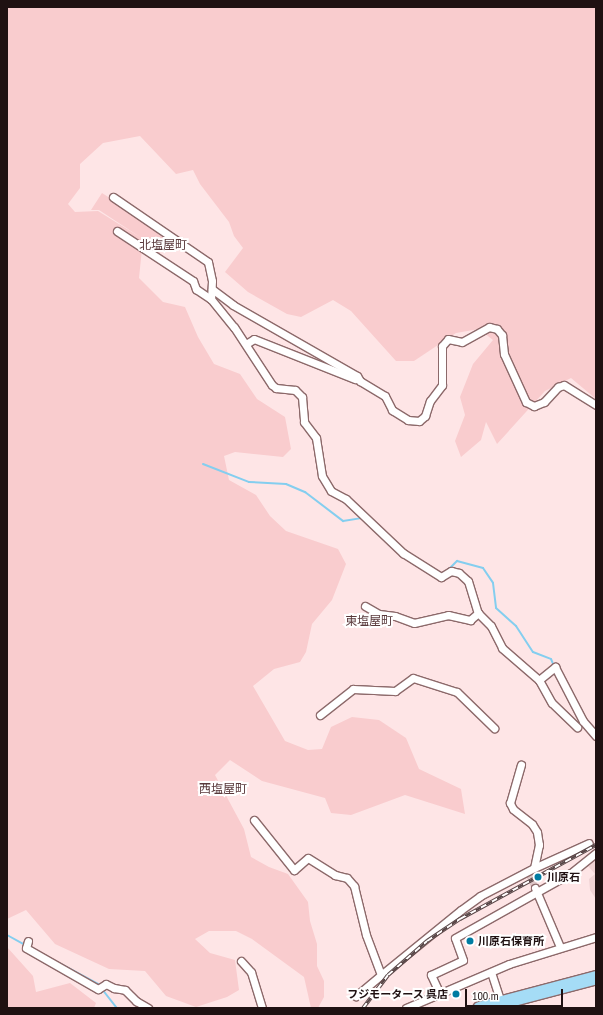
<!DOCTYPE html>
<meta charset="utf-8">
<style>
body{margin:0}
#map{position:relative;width:603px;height:1015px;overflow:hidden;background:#fee5e6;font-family:"PT Sans Narrow","Noto Sans JP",sans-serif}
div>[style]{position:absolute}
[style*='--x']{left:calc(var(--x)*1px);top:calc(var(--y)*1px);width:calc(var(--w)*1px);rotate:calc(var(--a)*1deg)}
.built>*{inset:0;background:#f0d3d4}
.green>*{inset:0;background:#f9ccce}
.stream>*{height:2px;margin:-1px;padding:0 1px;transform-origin:1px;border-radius:1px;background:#84ceef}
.street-tunnel>*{height:7px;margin-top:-3.5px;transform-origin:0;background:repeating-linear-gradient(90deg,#ddc5c6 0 7px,transparent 0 10.5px)}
.roads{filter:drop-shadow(1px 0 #8c696a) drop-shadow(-1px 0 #8c696a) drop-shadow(0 1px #8c696a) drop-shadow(0 -1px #8c696a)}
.street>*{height:7px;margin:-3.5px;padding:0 3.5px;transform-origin:3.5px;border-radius:3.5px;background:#fff}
.highway>*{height:13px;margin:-6.5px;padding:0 6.5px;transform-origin:6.5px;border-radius:6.5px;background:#a5dcf6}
.rail>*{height:3.5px;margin-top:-1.75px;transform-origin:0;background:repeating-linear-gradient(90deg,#fff 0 6px,#574647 0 12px);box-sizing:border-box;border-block:1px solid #574647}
.dots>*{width:11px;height:11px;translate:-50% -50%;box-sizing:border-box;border:2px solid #fff;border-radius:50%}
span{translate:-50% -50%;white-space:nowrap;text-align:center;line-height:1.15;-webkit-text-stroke:4px #fff;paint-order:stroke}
.poi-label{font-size:11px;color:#1f1112;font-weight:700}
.left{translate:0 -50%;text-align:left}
.right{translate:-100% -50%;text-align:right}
.neighbourhood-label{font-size:12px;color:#59393b}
.frame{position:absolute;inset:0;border:8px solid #1f1112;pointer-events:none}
.scale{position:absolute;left:465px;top:989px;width:98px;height:18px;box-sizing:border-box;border:2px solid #1f1112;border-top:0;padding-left:5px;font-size:12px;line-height:14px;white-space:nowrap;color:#1f1112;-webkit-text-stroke:3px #fff;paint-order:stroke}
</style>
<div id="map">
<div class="built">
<div style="clip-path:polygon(596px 855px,596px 899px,590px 890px,589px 879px,595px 874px,588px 866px)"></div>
</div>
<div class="green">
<div style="clip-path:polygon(7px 7px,596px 7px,596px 399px,571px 378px,545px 391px,497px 444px,486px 422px,481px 440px,461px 457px,455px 441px,465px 415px,460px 397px,473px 364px,493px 340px,479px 329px,456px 333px,414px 361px,396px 361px,351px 311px,333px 300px,301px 317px,287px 314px,248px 292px,225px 272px,243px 248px,234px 236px,229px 222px,200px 184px,193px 170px,176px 174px,140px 136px,103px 143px,80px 164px,80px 188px,68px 204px,75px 212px,98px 211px,143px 239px,99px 210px,91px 210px,102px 193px,172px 238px,157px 256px,144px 248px,143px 239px,139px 278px,163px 302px,185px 307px,198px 337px,214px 364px,240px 374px,257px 399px,285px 417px,291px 449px,283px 457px,235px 452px,224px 456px,229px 480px,256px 495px,270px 516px,286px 531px,338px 549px,346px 564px,332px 600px,312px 624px,306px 652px,300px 662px,274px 669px,253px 686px,285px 741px,308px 750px,322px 749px,331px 727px,352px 717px,379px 720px,406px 738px,419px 769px,461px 789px,465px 814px,405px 795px,351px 815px,331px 813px,325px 798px,262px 781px,230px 760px,215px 775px,244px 829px,251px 857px,269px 867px,288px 874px,308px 902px,310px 921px,317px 944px,317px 966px,324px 981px,324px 997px,318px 1008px,311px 1008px,304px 977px,252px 939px,236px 931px,209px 931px,195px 939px,210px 953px,235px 960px,239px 990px,227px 997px,196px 1007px,166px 996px,145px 971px,109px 969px,55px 944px,26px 910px,7px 919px)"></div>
<div style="clip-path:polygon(7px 947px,33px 976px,36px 992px,70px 983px,96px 1003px,94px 1008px,7px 1008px)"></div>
</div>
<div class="stream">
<div style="--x:203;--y:464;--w:49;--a:21.4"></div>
<div style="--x:249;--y:482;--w:37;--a:3"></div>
<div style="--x:286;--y:484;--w:21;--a:23"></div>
<div style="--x:305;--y:492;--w:48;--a:37.3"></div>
<div style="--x:343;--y:521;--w:20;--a:-9"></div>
<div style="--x:448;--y:570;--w:13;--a:-45"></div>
<div style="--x:457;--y:561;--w:27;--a:15"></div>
<div style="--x:483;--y:568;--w:18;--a:56"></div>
<div style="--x:493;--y:583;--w:25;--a:83"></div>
<div style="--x:496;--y:608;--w:27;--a:42"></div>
<div style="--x:516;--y:626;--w:31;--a:57"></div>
<div style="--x:533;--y:652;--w:19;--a:21"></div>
<div style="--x:551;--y:659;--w:8;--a:67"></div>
<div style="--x:7;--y:935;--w:21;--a:29"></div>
<div style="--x:57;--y:962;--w:47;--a:28.2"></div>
<div style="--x:98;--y:984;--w:31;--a:52"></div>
</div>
<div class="street-tunnel">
<div style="--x:528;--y:871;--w:17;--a:66"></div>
</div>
<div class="roads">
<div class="street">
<div style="--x:113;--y:197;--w:115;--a:34.4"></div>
<div style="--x:208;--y:262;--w:19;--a:78"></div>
<div style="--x:212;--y:281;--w:18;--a:93"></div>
<div style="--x:211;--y:299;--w:36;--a:51"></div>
<div style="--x:234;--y:327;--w:69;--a:56.8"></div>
<div style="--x:272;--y:385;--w:5;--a:37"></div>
<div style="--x:276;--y:388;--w:19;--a:6"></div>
<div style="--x:295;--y:390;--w:10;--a:45"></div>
<div style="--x:302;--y:397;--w:25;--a:85"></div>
<div style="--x:304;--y:422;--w:20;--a:53"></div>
<div style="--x:316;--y:438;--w:38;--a:81"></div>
<div style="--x:322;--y:476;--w:17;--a:59"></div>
<div style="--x:331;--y:491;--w:17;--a:28"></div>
<div style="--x:346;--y:499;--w:79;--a:43.5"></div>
<div style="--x:403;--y:553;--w:45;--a:32.3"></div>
<div style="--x:441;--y:577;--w:12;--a:-31"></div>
<div style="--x:451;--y:571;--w:8;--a:14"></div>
<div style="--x:459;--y:573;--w:12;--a:42"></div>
<div style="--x:468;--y:581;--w:34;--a:73"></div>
<div style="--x:478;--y:613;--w:18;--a:45"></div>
<div style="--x:491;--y:626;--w:25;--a:63"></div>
<div style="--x:502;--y:648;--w:49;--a:40.9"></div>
<div style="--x:539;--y:680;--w:26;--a:61"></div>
<div style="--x:552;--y:703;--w:35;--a:44"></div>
<div style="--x:117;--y:231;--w:91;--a:33.3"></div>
<div style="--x:193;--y:281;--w:9;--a:69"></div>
<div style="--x:196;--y:289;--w:18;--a:34"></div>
<div style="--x:212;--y:289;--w:26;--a:37"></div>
<div style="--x:233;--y:305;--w:143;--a:29.8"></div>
<div style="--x:357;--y:376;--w:6;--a:59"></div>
<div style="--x:360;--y:381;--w:29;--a:31"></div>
<div style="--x:385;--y:396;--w:16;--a:63"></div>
<div style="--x:392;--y:410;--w:19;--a:32"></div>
<div style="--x:408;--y:420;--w:11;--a:5"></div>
<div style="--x:419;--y:421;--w:8;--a:-40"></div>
<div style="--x:425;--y:416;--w:16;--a:-72"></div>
<div style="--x:430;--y:401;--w:20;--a:-53"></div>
<div style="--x:442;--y:385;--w:39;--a:-90"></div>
<div style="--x:442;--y:346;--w:9;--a:-49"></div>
<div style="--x:448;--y:339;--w:14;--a:12"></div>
<div style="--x:462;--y:342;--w:31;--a:-29"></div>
<div style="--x:489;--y:327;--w:8;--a:14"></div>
<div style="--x:497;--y:329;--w:8;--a:50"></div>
<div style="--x:502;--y:335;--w:19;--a:84"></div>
<div style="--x:504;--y:354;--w:53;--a:65.4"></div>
<div style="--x:526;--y:402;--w:9;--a:27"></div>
<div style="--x:534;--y:406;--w:11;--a:-22"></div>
<div style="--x:544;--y:402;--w:21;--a:-47"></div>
<div style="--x:558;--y:387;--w:6;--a:-18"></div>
<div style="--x:564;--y:385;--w:38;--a:32"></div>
<div style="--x:246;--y:344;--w:9;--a:-32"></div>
<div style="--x:254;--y:339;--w:109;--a:21.6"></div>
<div style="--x:365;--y:606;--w:16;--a:30"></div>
<div style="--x:379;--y:614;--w:16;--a:7"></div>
<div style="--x:395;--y:616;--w:20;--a:20"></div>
<div style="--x:414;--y:623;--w:35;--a:-13"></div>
<div style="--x:448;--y:615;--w:23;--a:13"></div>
<div style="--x:470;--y:620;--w:11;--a:-41"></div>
<div style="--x:539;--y:680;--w:21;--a:-39"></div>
<div style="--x:555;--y:667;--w:61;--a:62.6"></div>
<div style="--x:583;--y:721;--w:20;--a:49"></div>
<div style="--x:320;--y:715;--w:42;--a:-38.2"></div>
<div style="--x:353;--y:689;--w:42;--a:2.7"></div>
<div style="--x:395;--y:691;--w:22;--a:-36"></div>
<div style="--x:413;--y:678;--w:46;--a:17.7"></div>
<div style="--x:457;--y:692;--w:52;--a:44.2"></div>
<div style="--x:254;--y:820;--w:64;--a:51.3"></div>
<div style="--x:294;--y:870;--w:18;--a:-41"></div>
<div style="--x:308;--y:858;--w:32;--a:32"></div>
<div style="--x:335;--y:875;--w:12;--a:14"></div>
<div style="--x:347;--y:878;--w:11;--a:49"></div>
<div style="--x:354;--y:886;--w:50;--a:76.2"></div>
<div style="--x:366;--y:935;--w:43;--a:69.4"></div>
<div style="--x:381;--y:975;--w:33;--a:140"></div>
<div style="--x:534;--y:868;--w:60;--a:-24.4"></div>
<div style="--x:535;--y:888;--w:64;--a:67"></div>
<div style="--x:28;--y:941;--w:7;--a:106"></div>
<div style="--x:26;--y:948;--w:83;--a:29.7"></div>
<div style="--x:98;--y:989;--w:9;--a:-32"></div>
<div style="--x:106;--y:984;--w:9;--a:27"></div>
<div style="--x:114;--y:988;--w:11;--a:10"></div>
<div style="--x:125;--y:990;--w:16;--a:45"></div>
<div style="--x:136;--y:1001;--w:14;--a:30"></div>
<div style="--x:241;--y:961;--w:15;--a:48"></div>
<div style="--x:251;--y:972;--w:38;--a:73"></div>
<div style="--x:491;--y:972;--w:32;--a:72"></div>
<div style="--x:381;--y:975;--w:103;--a:-39.1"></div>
<div style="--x:461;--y:910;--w:24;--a:-36"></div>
<div style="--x:480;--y:896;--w:61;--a:-27.4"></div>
<div style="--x:534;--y:868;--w:24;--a:-78"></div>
<div style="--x:539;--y:845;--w:13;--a:-99"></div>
<div style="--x:537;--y:832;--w:9;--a:-122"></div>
<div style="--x:532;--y:824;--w:24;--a:-142"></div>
<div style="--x:513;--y:809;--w:7;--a:-117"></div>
<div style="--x:510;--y:803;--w:40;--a:-74"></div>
<div style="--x:439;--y:992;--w:19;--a:-115"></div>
<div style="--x:431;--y:975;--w:35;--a:-25"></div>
<div style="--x:463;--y:960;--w:23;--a:-110"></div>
<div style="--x:455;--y:938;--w:133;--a:-29.3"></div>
<div style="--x:571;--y:873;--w:32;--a:-39"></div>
<div style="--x:406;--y:1008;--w:112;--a:-23.1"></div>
<div style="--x:509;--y:964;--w:91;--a:-17.2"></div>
</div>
<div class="highway">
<div style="--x:479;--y:1008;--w:121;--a:-14.8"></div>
</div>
</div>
<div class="rail">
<div style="--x:363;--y:1008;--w:41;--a:-52.9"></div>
<div style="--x:388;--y:975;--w:52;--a:-41.1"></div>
<div style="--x:427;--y:941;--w:40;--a:-34"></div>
<div style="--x:460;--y:919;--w:155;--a:-28.6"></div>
</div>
<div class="dots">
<div style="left:538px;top:877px;background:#007ca2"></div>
<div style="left:470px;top:941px;background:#007ca2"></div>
<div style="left:456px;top:994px;background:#007ca2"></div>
</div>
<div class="poi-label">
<span class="left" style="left:547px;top:877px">川原石</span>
<span class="left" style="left:478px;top:941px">川原石保育所</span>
<span class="right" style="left:448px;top:994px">フジモータース 呉店</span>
</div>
<div class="neighbourhood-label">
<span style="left:163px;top:245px">北塩屋町</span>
<span style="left:369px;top:621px">東塩屋町</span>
<span style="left:223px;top:789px">西塩屋町</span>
</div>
<div class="frame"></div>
<div class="scale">100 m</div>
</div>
